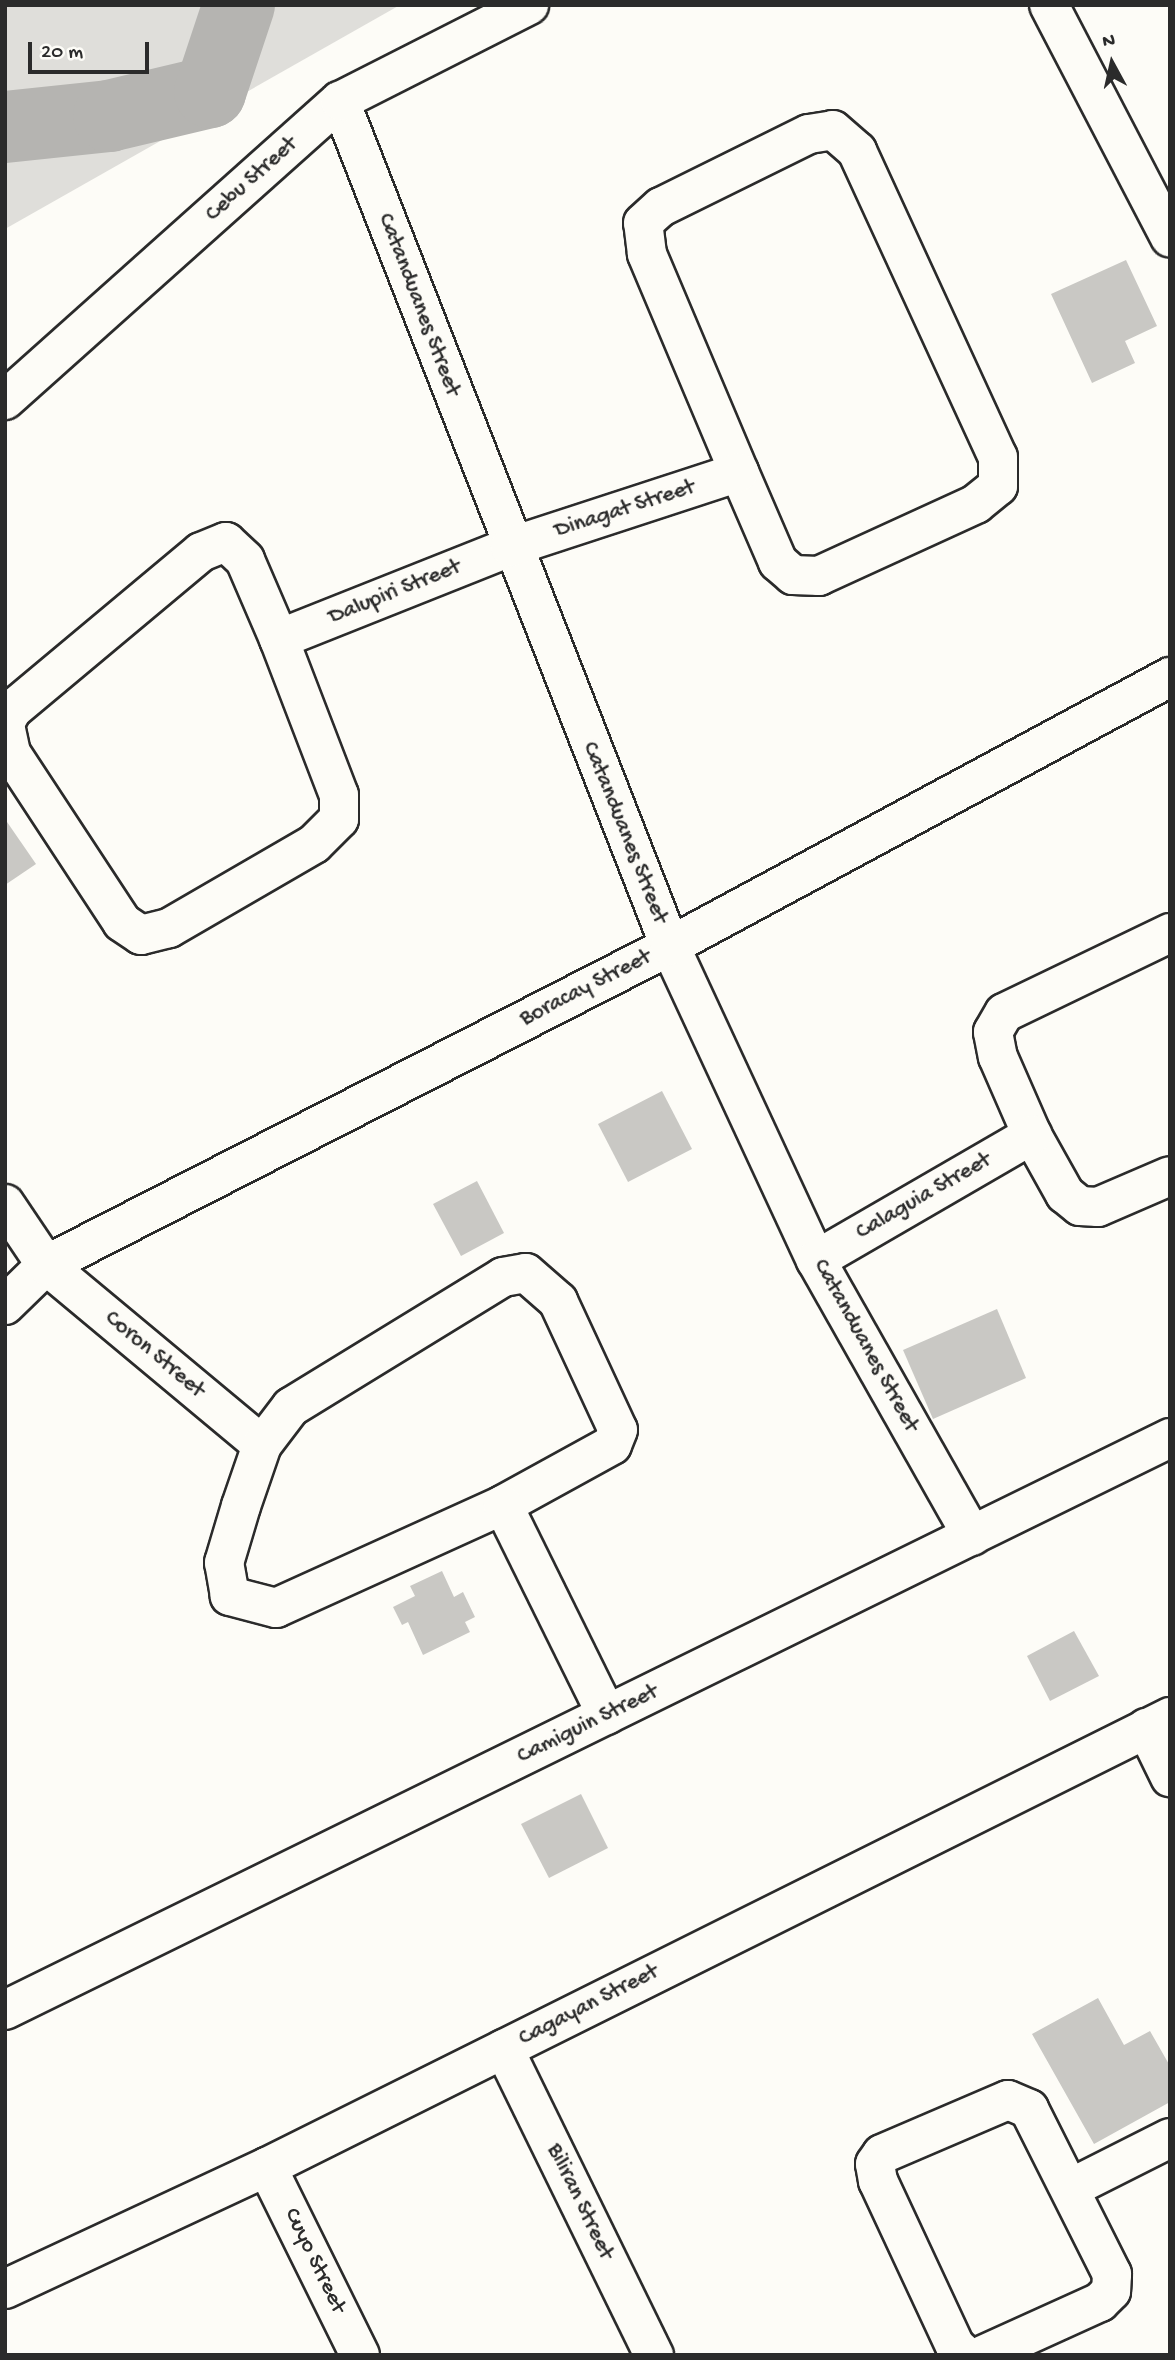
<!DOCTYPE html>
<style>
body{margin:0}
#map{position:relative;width:1175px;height:2360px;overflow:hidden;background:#fdfcf7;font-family:"Gochi Hand",sans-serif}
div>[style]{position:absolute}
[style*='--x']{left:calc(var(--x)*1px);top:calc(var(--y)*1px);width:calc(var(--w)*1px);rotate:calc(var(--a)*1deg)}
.green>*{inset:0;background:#dfdeda}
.river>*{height:72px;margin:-36px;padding:0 36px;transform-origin:36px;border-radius:36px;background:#b5b4b1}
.building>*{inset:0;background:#c9c8c4}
.roads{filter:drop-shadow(2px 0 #2b2b2b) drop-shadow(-2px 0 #2b2b2b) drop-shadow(0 2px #2b2b2b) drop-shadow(0 -2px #2b2b2b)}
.street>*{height:38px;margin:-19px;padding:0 19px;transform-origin:19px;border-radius:19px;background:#fdfcf7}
span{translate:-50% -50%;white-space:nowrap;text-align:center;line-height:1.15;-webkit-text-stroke:5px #fdfcf7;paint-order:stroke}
.street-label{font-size:23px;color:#2b2b2b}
.frame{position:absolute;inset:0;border:7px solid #2b2b2b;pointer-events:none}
.north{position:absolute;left:1077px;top:28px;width:70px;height:70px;-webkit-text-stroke:5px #fdfcf7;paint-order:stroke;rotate:352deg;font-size:19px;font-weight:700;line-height:28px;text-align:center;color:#2b2b2b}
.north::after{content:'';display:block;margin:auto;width:24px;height:32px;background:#2b2b2b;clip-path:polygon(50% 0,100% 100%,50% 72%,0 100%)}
.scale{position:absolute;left:28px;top:42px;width:121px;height:32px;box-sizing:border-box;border:4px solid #2b2b2b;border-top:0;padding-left:9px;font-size:21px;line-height:24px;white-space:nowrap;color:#2b2b2b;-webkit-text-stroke:5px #fdfcf7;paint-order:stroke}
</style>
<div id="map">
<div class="green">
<div style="clip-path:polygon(5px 5px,400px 5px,5px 229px)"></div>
</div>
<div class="river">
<div style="--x:5;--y:127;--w:105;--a:-6"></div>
<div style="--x:109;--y:116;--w:104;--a:-13.4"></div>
<div style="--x:210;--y:92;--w:92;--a:-71.6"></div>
</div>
<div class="building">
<div style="clip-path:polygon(1126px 260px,1157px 326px,1125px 341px,1135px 363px,1092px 383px,1051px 294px)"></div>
<div style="clip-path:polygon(5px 819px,36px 864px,5px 885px)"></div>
<div style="clip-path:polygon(662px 1091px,692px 1149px,628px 1182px,598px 1124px)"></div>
<div style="clip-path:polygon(477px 1181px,504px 1233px,461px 1256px,433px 1204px)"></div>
<div style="clip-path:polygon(997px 1309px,1026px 1378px,933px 1419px,903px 1350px)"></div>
<div style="clip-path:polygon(442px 1571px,454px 1597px,463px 1592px,475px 1617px,465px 1622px,470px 1632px,423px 1655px,408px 1622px,402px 1625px,393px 1607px,415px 1596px,410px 1586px)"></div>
<div style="clip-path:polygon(1074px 1631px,1099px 1676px,1050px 1701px,1027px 1656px)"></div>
<div style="clip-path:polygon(581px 1794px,608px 1848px,549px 1878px,521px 1824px)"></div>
<div style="clip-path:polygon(1098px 1998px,1124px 2045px,1150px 2031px,1170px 2066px,1170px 2102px,1094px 2144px,1032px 2034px)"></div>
</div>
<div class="roads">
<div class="street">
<div style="--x:1049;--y:5;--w:262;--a:62.5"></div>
<div style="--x:340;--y:101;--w:907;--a:68.67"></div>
<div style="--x:670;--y:946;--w:346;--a:65.1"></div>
<div style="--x:816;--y:1260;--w:317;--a:60.5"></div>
<div style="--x:833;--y:130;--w:32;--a:41"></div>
<div style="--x:857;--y:151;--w:337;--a:65.3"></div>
<div style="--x:998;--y:457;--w:29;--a:90"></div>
<div style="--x:998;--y:486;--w:28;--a:141"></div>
<div style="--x:976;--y:504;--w:173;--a:155.4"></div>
<div style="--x:819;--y:576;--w:26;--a:-178"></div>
<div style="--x:793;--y:575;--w:20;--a:-139"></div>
<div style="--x:778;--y:562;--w:98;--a:-113.4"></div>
<div style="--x:739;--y:472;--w:237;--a:-112.9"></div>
<div style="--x:647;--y:254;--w:31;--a:-97"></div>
<div style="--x:643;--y:223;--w:24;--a:-42"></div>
<div style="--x:661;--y:207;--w:165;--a:-26.3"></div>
<div style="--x:809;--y:134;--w:24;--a:-9"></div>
<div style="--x:5;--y:400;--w:449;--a:-41.8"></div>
<div style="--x:340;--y:101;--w:212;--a:-26.9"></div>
<div style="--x:279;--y:639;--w:249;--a:-21.7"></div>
<div style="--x:510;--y:547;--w:241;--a:-18.1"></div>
<div style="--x:5;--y:723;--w:15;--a:-62"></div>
<div style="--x:12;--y:710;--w:246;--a:-39.9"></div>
<div style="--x:201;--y:552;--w:27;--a:-22"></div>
<div style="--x:226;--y:542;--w:26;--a:43"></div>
<div style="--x:245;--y:560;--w:86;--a:66.7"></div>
<div style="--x:279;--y:639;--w:167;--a:69"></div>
<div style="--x:339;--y:795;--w:24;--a:90"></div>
<div style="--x:339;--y:819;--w:35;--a:135"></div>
<div style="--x:314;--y:844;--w:168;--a:149.9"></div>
<div style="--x:169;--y:928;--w:29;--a:166"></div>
<div style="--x:141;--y:935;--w:23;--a:-146"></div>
<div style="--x:122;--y:922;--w:202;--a:-123.3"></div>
<div style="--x:11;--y:753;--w:30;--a:-102"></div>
<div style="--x:1170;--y:933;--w:184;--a:154.3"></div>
<div style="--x:1004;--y:1013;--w:22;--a:120"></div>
<div style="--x:993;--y:1032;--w:25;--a:79"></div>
<div style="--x:998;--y:1057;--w:85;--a:66.4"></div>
<div style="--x:1032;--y:1135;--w:68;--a:60.8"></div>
<div style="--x:1065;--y:1194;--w:19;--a:39"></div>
<div style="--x:1080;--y:1206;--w:18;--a:3"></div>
<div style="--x:1098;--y:1207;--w:78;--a:-23.3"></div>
<div style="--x:5;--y:1204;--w:73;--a:56.1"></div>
<div style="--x:46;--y:1265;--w:281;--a:39.8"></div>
<div style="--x:816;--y:1260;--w:250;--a:-30.1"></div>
<div style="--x:526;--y:1273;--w:43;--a:41.2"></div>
<div style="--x:558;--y:1301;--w:142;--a:65.1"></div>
<div style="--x:618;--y:1430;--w:16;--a:112"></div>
<div style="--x:612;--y:1445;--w:124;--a:151.2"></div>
<div style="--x:503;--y:1505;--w:249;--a:155.6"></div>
<div style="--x:276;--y:1608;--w:48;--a:-165.4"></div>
<div style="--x:230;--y:1596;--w:34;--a:-100"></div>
<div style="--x:224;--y:1563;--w:59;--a:-73.4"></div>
<div style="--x:241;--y:1506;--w:65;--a:-71"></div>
<div style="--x:262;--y:1445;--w:48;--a:-52.7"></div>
<div style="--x:291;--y:1407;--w:249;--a:-31.5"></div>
<div style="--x:503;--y:1277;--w:23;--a:-10"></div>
<div style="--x:5;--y:1305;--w:57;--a:-44.3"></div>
<div style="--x:46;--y:1265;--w:701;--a:-27.08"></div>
<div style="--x:670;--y:946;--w:568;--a:-28.28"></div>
<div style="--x:503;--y:1505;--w:234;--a:63.7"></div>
<div style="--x:1146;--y:1728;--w:55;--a:63.9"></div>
<div style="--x:5;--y:2010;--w:1298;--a:-26.15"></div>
<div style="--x:504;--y:2049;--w:341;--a:63.9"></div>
<div style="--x:267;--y:2167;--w:210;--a:63.7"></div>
<div style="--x:1071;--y:2188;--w:111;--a:-26.8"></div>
<div style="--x:5;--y:2289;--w:289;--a:-25"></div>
<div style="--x:267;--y:2167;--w:1009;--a:-26.49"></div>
<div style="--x:965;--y:2355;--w:13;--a:-138"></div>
<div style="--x:955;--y:2346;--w:182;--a:-115"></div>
<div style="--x:878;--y:2181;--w:17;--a:-100"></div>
<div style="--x:875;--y:2164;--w:12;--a:-55"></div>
<div style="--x:882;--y:2154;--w:137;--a:-23.2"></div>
<div style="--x:1008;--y:2100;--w:23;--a:23"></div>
<div style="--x:1029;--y:2109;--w:185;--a:63.3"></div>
<div style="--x:1112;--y:2274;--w:17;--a:93"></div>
<div style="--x:1111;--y:2291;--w:16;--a:135"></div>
<div style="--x:1100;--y:2302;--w:128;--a:155.6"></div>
</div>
</div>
<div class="street-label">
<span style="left:252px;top:180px;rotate:-42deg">Cebu Street</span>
<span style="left:418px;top:305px;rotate:69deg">Catanduanes Street</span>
<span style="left:625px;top:510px;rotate:-18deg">Dinagat Street</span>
<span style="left:395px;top:593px;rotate:-22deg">Dalupiri Street</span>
<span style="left:624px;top:833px;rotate:68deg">Catanduanes Street</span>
<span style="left:586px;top:989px;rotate:-27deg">Boracay Street</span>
<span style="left:924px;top:1197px;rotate:-30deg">Calaguia Street</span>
<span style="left:865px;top:1346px;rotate:61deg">Catanduanes Street</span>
<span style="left:154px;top:1355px;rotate:40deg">Coron Street</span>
<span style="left:588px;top:1725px;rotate:-26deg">Camiguin Street</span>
<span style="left:589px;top:2006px;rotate:-27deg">Cagayan Street</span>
<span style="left:579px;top:2202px;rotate:64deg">Biliran Street</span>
<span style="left:314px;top:2261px;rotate:64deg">Cuyo Street</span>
</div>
<div class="frame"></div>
<div class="north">N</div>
<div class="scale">20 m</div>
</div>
